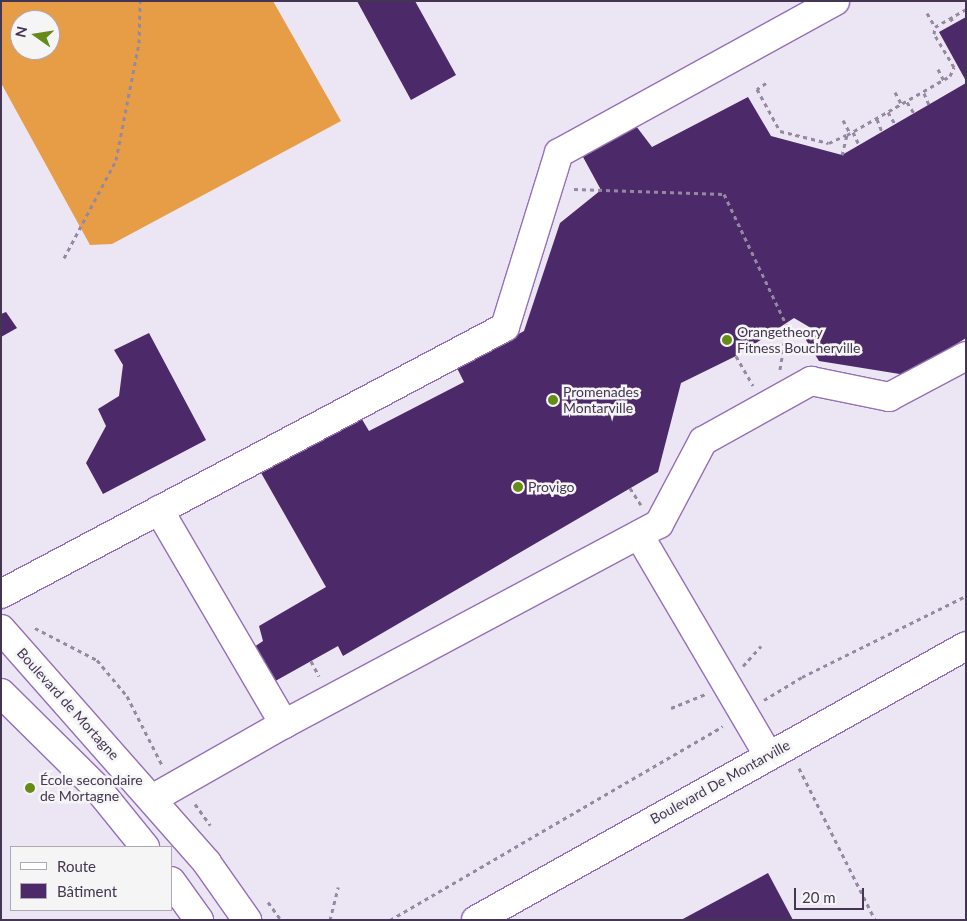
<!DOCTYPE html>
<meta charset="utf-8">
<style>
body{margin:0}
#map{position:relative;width:967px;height:921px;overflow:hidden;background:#ece5f4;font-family:Lato,sans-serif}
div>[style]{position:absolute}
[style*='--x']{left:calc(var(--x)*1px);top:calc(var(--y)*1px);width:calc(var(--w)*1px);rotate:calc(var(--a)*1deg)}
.forest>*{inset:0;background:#e79d46}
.building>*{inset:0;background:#4c2968}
.path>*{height:3px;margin-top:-1.5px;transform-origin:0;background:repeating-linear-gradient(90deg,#9489a0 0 4px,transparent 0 8px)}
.roads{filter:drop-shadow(1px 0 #9470b5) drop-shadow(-1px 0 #9470b5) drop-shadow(0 1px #9470b5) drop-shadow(0 -1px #9470b5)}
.minor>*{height:28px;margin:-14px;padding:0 14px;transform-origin:14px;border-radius:14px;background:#fff}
.dots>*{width:14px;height:14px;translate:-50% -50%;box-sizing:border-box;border:2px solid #f5f5f5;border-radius:50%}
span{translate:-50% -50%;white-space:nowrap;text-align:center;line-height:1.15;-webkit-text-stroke:5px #f5f5f5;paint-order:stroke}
.poi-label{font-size:14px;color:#443553}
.left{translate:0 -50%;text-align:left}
.street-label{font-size:14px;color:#443553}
.frame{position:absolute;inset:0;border:2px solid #443553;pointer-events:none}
.legend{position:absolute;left:10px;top:846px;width:162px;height:65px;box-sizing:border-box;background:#f5f5f5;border:1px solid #aea8b4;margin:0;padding:6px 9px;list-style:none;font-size:15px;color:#443553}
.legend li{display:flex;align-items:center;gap:10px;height:25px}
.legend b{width:25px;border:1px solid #aea8b4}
.north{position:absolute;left:10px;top:10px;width:50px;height:50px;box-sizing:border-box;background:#f5f5f5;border:1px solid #aea8b4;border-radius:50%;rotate:283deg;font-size:14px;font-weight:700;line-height:20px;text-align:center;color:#443553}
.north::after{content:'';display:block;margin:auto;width:18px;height:22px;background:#658c17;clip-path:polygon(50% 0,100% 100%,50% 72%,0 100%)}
.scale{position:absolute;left:794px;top:888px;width:70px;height:22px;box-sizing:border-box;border:2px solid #443553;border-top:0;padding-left:6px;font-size:15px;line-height:18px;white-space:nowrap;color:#443553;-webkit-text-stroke:4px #f5f5f5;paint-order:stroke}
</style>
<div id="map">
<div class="forest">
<div style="clip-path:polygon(evenodd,1px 1px,273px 1px,341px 121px,112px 244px,90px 245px,1px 83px,1px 1px,20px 20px,50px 20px,50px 50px,20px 50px,20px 20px)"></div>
</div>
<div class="building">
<div style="clip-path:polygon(357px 1px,415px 1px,456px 75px,411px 100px)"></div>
<div style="clip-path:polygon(966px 17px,966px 81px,939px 32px)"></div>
<div style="clip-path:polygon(966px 83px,966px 338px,906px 375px,819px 361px,806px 340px,811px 328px,794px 318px,736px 356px,681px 383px,658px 472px,343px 656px,338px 646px,270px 684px,251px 649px,263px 641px,259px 626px,326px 587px,260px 471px,360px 416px,369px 431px,464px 382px,457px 368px,524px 331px,560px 223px,601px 190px,583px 157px,636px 126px,652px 147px,748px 97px,771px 136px,842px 155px)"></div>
<div style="clip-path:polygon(6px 312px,17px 328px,1px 337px,1px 314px)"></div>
<div style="clip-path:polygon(149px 333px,206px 440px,103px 494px,86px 463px,106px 426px,98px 409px,119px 396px,123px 365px,114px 350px)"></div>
<div style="clip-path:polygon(768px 873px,793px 920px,681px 920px)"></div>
</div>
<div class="path">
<div style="--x:927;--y:13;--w:16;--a:60"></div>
<div style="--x:951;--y:17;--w:7;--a:74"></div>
<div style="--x:938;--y:69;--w:13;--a:63"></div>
<div style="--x:766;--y:83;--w:11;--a:146"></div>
<div style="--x:757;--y:89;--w:48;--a:61.3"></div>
<div style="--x:780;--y:131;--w:50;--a:13.8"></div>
<div style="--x:829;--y:143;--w:19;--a:-25"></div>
<div style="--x:895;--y:92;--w:15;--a:62"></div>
<div style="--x:924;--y:93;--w:13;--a:67"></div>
<div style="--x:907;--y:102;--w:13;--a:58"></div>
<div style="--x:888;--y:112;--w:14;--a:60"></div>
<div style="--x:877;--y:119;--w:14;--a:69"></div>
<div style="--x:843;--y:120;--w:15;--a:62"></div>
<div style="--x:853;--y:132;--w:14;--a:65"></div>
<div style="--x:842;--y:155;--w:21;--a:-76"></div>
<div style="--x:847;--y:135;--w:119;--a:-29.8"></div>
<div style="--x:950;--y:76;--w:10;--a:-66"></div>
<div style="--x:954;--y:67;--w:39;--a:-121"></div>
<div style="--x:934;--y:34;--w:7;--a:-82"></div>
<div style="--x:935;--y:27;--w:36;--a:-30"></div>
<div style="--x:574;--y:189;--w:150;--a:1.9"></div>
<div style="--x:724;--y:194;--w:146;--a:64.5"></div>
<div style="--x:787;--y:326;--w:44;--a:99.2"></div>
<div style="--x:64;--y:258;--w:111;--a:-62"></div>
<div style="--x:116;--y:160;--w:119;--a:-78.9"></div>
<div style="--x:139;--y:43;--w:42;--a:-88.6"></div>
<div style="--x:736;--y:356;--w:34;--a:60"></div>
<div style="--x:630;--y:488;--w:20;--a:57"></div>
<div style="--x:35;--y:628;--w:70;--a:27.3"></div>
<div style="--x:97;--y:660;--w:47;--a:50.2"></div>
<div style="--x:127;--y:696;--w:77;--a:63.1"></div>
<div style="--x:311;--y:661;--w:17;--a:62"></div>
<div style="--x:743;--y:666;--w:27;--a:-48"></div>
<div style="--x:764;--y:700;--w:44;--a:-31.2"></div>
<div style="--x:802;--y:677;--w:183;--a:-26.3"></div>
<div style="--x:671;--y:708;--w:37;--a:-22"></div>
<div style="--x:799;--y:768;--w:170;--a:63.4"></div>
<div style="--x:195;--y:804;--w:26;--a:54"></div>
<div style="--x:268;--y:902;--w:22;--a:54"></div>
<div style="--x:330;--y:920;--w:34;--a:-76"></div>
<div style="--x:390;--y:920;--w:385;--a:-30.2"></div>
</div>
<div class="roads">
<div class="minor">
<div style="--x:159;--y:510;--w:248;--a:59.7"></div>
<div style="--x:639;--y:535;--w:255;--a:59.6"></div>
<div style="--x:1;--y:594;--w:570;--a:-27.91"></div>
<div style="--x:505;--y:327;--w:182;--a:-72.8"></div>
<div style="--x:559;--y:153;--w:315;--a:-28.8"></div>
<div style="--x:1;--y:629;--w:312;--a:48.6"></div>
<div style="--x:207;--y:863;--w:70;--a:54.9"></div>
<div style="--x:1;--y:693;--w:136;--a:44.7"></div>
<div style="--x:98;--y:789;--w:75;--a:51"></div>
<div style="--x:152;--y:799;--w:152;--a:-29.6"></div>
<div style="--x:284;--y:724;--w:425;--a:-28.1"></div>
<div style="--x:659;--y:524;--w:94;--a:-62.1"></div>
<div style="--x:703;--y:441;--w:124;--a:-29.1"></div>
<div style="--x:811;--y:381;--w:80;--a:11.6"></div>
<div style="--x:889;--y:397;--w:87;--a:-28"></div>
<div style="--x:171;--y:881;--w:48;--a:54.3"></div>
<div style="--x:476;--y:920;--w:561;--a:-29.21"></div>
</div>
</div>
<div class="dots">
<div style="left:727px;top:340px;background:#658c17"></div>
<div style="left:553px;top:400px;background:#658c17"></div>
<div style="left:518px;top:487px;background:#658c17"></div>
<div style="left:30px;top:788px;background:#658c17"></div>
</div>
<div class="poi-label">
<span class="left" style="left:737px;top:340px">Orangetheory<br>Fitness Boucherville</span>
<span class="left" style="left:563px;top:400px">Promenades<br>Montarville</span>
<span class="left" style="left:528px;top:487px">Provigo</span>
<span class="left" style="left:40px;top:788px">École secondaire<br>de Mortagne</span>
</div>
<div class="street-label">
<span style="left:68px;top:704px;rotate:48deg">Boulevard de Mortagne</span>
<span style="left:720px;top:782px;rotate:-29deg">Boulevard De Montarville</span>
</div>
<div class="frame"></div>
<ul class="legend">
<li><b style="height:6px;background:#fff"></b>Route</li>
<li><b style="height:14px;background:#4c2968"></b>Bâtiment</li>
</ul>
<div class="north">N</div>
<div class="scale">20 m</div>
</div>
